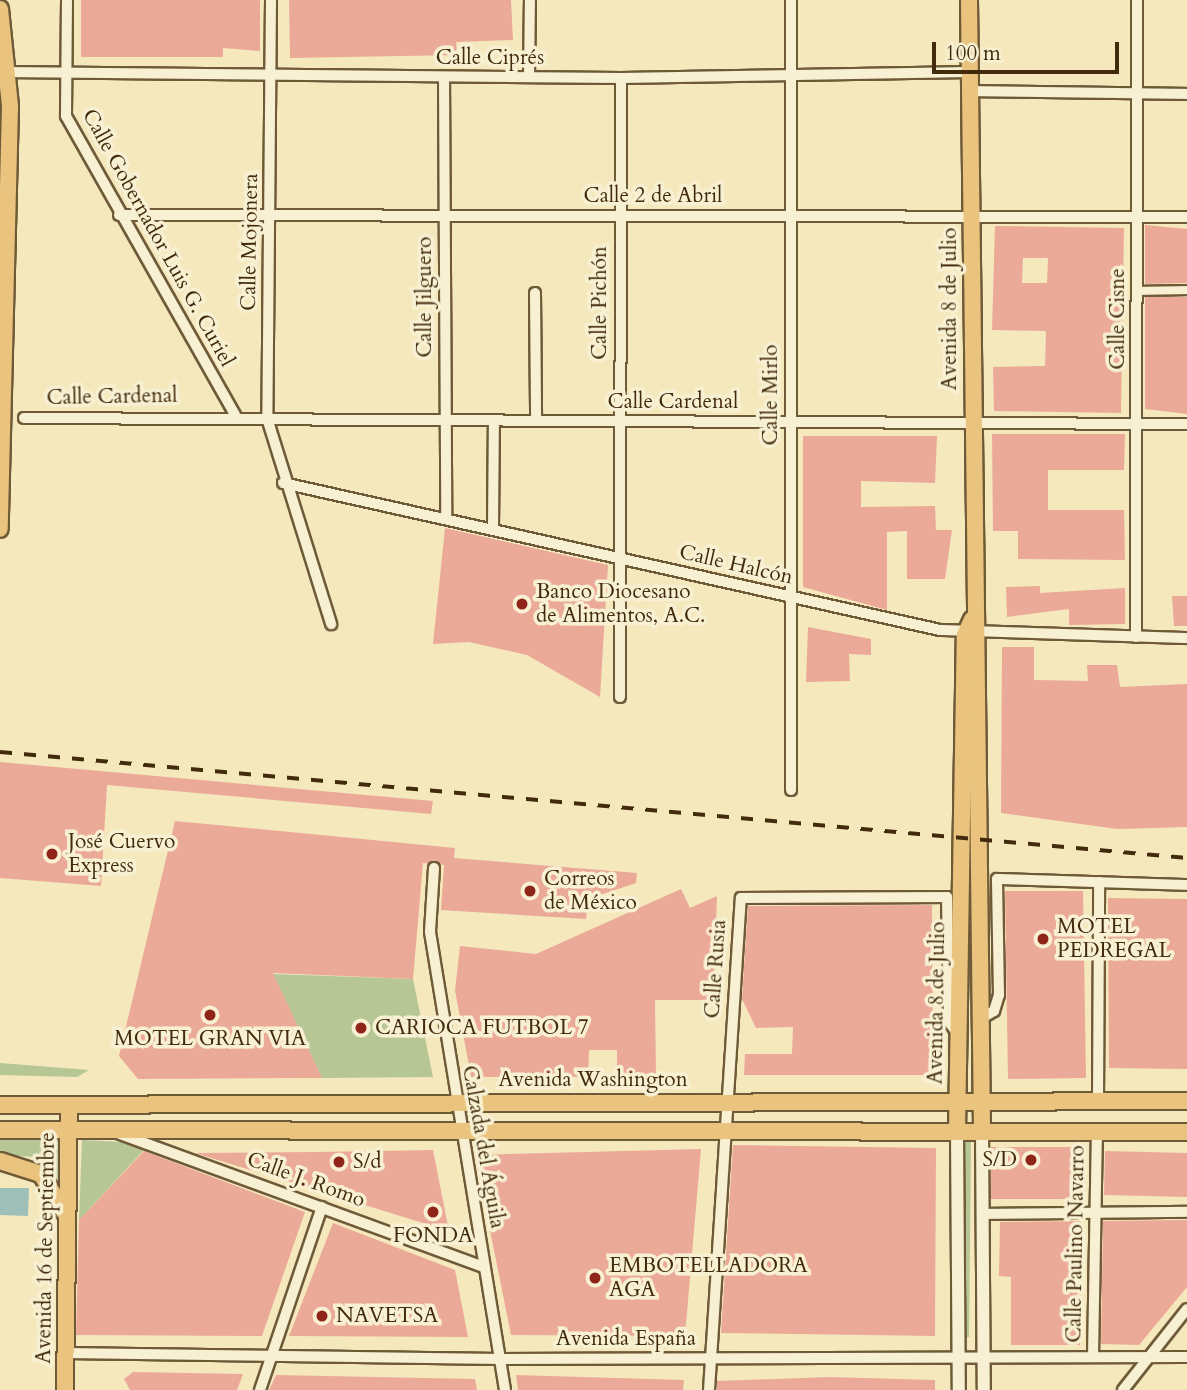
<!DOCTYPE html>
<meta charset="utf-8">
<style>
body{margin:0}
#map{position:relative;width:1187px;height:1390px;overflow:hidden;background:#f5e8bc;font-family:Cardo,serif}
div>[style]{position:absolute}
[style*='--x']{left:calc(var(--x)*1px);top:calc(var(--y)*1px);width:calc(var(--w)*1px);rotate:calc(var(--a)*1deg)}
.green>*{inset:0;background:#b6c795}
.water>*{inset:0;background:#9dbfb7}
.building>*{inset:0;background:#eba998}
.roads{filter:drop-shadow(2px 0 #6f5a38) drop-shadow(-2px 0 #6f5a38) drop-shadow(0 2px #6f5a38) drop-shadow(0 -2px #6f5a38)}
.pedestrian>*{height:8px;margin:-4px;padding:0 4px;transform-origin:4px;border-radius:4px;background:#f8f0d3}
.minor>*{height:10px;margin:-5px;padding:0 5px;transform-origin:5px;border-radius:5px;background:#f8f0d3}
.tertiary>*{height:12px;margin:-6px;padding:0 6px;transform-origin:6px;border-radius:6px;background:#f8f0d3}
.primary>*{height:16px;margin:-8px;padding:0 8px;transform-origin:8px;border-radius:8px;background:#eac47e}
.rail>*{height:3.5px;margin-top:-1.75px;transform-origin:0;background:repeating-linear-gradient(90deg,#422b0c 0 12px,transparent 0 24px)}
.dots>*{width:19px;height:19px;translate:-50% -50%;box-sizing:border-box;border:4px solid #f8f0d3;border-radius:50%}
span{translate:-50% -50%;white-space:nowrap;text-align:center;line-height:1.15;-webkit-text-stroke:7px #f8f0d3;paint-order:stroke}
.street-label{font-size:21px;color:#422b0c}
.poi-label{font-size:21px;color:#422b0c}
.left{translate:0 -50%;text-align:left}
.right{translate:-100% -50%;text-align:right}
.scale{position:absolute;left:932px;top:42px;width:187px;height:32px;box-sizing:border-box;border:4px solid #422b0c;border-top:0;padding-left:9px;font-size:21px;line-height:24px;white-space:nowrap;color:#422b0c;-webkit-text-stroke:5px #f8f0d3;paint-order:stroke}
</style>
<div id="map">
<div class="green">
<div style="clip-path:polygon(273px 974px,413px 979px,433px 1077px,322px 1078px)"></div>
<div style="clip-path:polygon(0 1063px,89px 1070px,77px 1077px,0 1075px)"></div>
<div style="clip-path:polygon(0 1136px,60px 1136px,60px 1182px,33px 1157px,0 1154px)"></div>
<div style="clip-path:polygon(82px 1140px,124px 1142px,144px 1150px,79px 1220px)"></div>
<div style="clip-path:polygon(958px 1141px,971px 1141px,969px 1337px,965px 1337px)"></div>
</div>
<div class="water">
<div style="clip-path:polygon(0 1188px,29px 1188px,28px 1216px,0 1215px)"></div>
</div>
<div class="building">
<div style="clip-path:polygon(81px 0,260px 0,260px 51px,223px 48px,223px 57px,81px 57px)"></div>
<div style="clip-path:polygon(289px 0,511px 0,513px 40px,456px 42px,457px 55px,290px 58px)"></div>
<div style="clip-path:polygon(1145px 225px,1187px 229px,1187px 283px,1145px 284px)"></div>
<div style="clip-path:polygon(evenodd,995px 226px,1124px 228px,1121px 413px,994px 411px,993px 367px,1045px 366px,1046px 331px,992px 330px,995px 226px,1023px 258px,1048px 258px,1047px 283px,1022px 283px,1023px 258px)"></div>
<div style="clip-path:polygon(1145px 297px,1187px 297px,1187px 414px,1145px 409px)"></div>
<div style="clip-path:polygon(992px 434px,1125px 434px,1124px 470px,1048px 470px,1048px 510px,1124px 510px,1125px 560px,1018px 559px,1018px 531px,993px 531px)"></div>
<div style="clip-path:polygon(803px 436px,937px 436px,935px 483px,861px 481px,861px 507px,935px 506px,936px 530px,952px 530px,945px 579px,907px 579px,907px 531px,887px 532px,887px 610px,803px 587px)"></div>
<div style="clip-path:polygon(445px 528px,608px 565px,600px 697px,527px 655px,469px 642px,433px 644px)"></div>
<div style="clip-path:polygon(1040px 586px,1040px 593px,1125px 588px,1125px 624px,1069px 625px,1069px 609px,1007px 617px,1006px 587px)"></div>
<div style="clip-path:polygon(1172px 596px,1187px 596px,1187px 626px,1174px 626px)"></div>
<div style="clip-path:polygon(808px 627px,871px 639px,871px 655px,849px 654px,850px 681px,806px 682px)"></div>
<div style="clip-path:polygon(1002px 647px,1034px 647px,1034px 680px,1088px 681px,1087px 665px,1117px 665px,1120px 687px,1187px 684px,1187px 827px,1117px 829px,1001px 813px)"></div>
<div style="clip-path:polygon(0 762px,433px 801px,431px 814px,107px 785px,101px 886px,0 878px)"></div>
<div style="clip-path:polygon(175px 821px,455px 848px,454px 858px,637px 873px,636px 883px,588px 899px,586px 919px,441px 910px,444px 865px,423px 863px,413px 979px,273px 973px,322px 1078px,138px 1079px,119px 1056px)"></div>
<div style="clip-path:polygon(681px 889px,690px 908px,717px 896px,713px 1000px,655px 1000px,656px 1076px,617px 1077px,617px 1050px,589px 1050px,588px 1077px,471px 1077px,455px 990px,460px 946px,536px 954px)"></div>
<div style="clip-path:polygon(1005px 891px,1083px 891px,1086px 1078px,1008px 1079px)"></div>
<div style="clip-path:polygon(1108px 898px,1187px 899px,1187px 1069px,1109px 1068px)"></div>
<div style="clip-path:polygon(932px 905px,933px 1075px,744px 1075px,745px 1054px,792px 1054px,793px 1027px,756px 1028px,742px 999px,748px 906px)"></div>
<div style="clip-path:polygon(733px 1145px,936px 1148px,935px 1336px,721px 1333px)"></div>
<div style="clip-path:polygon(991px 1147px,1083px 1147px,1083px 1199px,991px 1199px)"></div>
<div style="clip-path:polygon(701px 1149px,685px 1336px,511px 1335px,475px 1155px)"></div>
<div style="clip-path:polygon(433px 1150px,449px 1231px,195px 1153px,317px 1152px)"></div>
<div style="clip-path:polygon(144px 1151px,305px 1212px,262px 1336px,76px 1335px,79px 1220px)"></div>
<div style="clip-path:polygon(1105px 1151px,1187px 1153px,1187px 1197px,1104px 1195px)"></div>
<div style="clip-path:polygon(1187px 1220px,1187px 1287px,1139px 1345px,1101px 1344px,1103px 1221px)"></div>
<div style="clip-path:polygon(1081px 1221px,1080px 1345px,1011px 1345px,1011px 1277px,999px 1276px,1000px 1222px)"></div>
<div style="clip-path:polygon(333px 1223px,455px 1270px,468px 1337px,289px 1336px)"></div>
<div style="clip-path:polygon(133px 1372px,243px 1374px,237px 1390px,130px 1390px,124px 1379px)"></div>
<div style="clip-path:polygon(276px 1375px,475px 1379px,477px 1390px,269px 1390px)"></div>
<div style="clip-path:polygon(516px 1375px,684px 1380px,683px 1390px,518px 1390px)"></div>
<div style="clip-path:polygon(830px 1377px,935px 1380px,935px 1390px,717px 1390px,717px 1381px)"></div>
</div>
<div class="roads">
<div class="pedestrian">
<div style="--x:1137;--y:291;--w:50;--a:-1.1"></div>
</div>
<div class="minor">
<div style="--x:67;--y:0;--w:116;--a:90.5"></div>
<div style="--x:66;--y:116;--w:343;--a:60.5"></div>
<div style="--x:271;--y:0;--w:418;--a:90.5"></div>
<div style="--x:267;--y:418;--w:216;--a:72.7"></div>
<div style="--x:791;--y:0;--w:790;--a:90"></div>
<div style="--x:3;--y:72;--w:618;--a:0.56"></div>
<div style="--x:621;--y:78;--w:349;--a:-1"></div>
<div style="--x:444;--y:77;--w:439;--a:89.7"></div>
<div style="--x:529;--y:77;--w:77;--a:-89.3"></div>
<div style="--x:970;--y:91;--w:217;--a:0.8"></div>
<div style="--x:119;--y:215;--w:1068;--a:0.11"></div>
<div style="--x:535;--y:293;--w:127;--a:89.5"></div>
<div style="--x:24;--y:418;--w:1163;--a:0.3"></div>
<div style="--x:283;--y:483;--w:673;--a:12.61"></div>
<div style="--x:940;--y:630;--w:247;--a:1.9"></div>
<div style="--x:493;--y:527;--w:107;--a:-89.5"></div>
<div style="--x:1136;--y:637;--w:637;--a:-89.91"></div>
<div style="--x:620;--y:697;--w:619;--a:-89.91"></div>
<div style="--x:434;--y:868;--w:64;--a:93.6"></div>
<div style="--x:430;--y:932;--w:464;--a:80.7"></div>
<div style="--x:982;--y:1018;--w:14;--a:-30"></div>
<div style="--x:994;--y:1011;--w:17;--a:-73"></div>
<div style="--x:999;--y:995;--w:116;--a:-91"></div>
<div style="--x:997;--y:879;--w:190;--a:1.8"></div>
<div style="--x:1098;--y:1101;--w:219;--a:-89.7"></div>
<div style="--x:120;--y:1134;--w:388;--a:20.1"></div>
<div style="--x:983;--y:1214;--w:204;--a:-0.6"></div>
<div style="--x:65;--y:1353;--w:435;--a:0.8"></div>
<div style="--x:500;--y:1359;--w:687;--a:-0.17"></div>
<div style="--x:1093;--y:1357;--w:225;--a:-89"></div>
<div style="--x:260;--y:1390;--w:193;--a:-71.3"></div>
<div style="--x:709;--y:1390;--w:493;--a:-86.3"></div>
<div style="--x:741;--y:898;--w:206;--a:-0.3"></div>
<div style="--x:947;--y:897;--w:125;--a:89.1"></div>
<div style="--x:949;--y:1022;--w:15;--a:53"></div>
<div style="--x:1123;--y:1390;--w:103;--a:-51.7"></div>
</div>
<div class="tertiary">
<div style="--x:957;--y:1132;--w:258;--a:89.6"></div>
<div style="--x:982;--y:1132;--w:258;--a:89.6"></div>
</div>
<div class="primary">
<div style="--x:969;--y:0;--w:1132;--a:89.34"></div>
<div style="--x:0;--y:9;--w:98;--a:84.1"></div>
<div style="--x:10;--y:106;--w:423;--a:91.4"></div>
<div style="--x:0;--y:1105;--w:1187;--a:-0.19"></div>
<div style="--x:0;--y:1130;--w:1187;--a:0.1"></div>
<div style="--x:957;--y:1132;--w:497;--a:-89.1"></div>
<div style="--x:965;--y:635;--w:17;--a:-66"></div>
<div style="--x:0;--y:1161;--w:43;--a:17.6"></div>
<div style="--x:41;--y:1174;--w:46;--a:58.4"></div>
<div style="--x:65;--y:1390;--w:284;--a:-89.2"></div>
</div>
</div>
<div class="rail">
<div style="--x:0;--y:752;--w:1192;--a:5.1"></div>
</div>
<div class="dots">
<div style="left:522px;top:604px;background:#8f2418"></div>
<div style="left:52px;top:854px;background:#8f2418"></div>
<div style="left:530px;top:891px;background:#8f2418"></div>
<div style="left:1043px;top:939px;background:#8f2418"></div>
<div style="left:210px;top:1015px;background:#8f2418"></div>
<div style="left:361px;top:1028px;background:#8f2418"></div>
<div style="left:1031px;top:1160px;background:#8f2418"></div>
<div style="left:339px;top:1162px;background:#8f2418"></div>
<div style="left:433px;top:1212px;background:#8f2418"></div>
<div style="left:595px;top:1278px;background:#8f2418"></div>
<div style="left:322px;top:1316px;background:#8f2418"></div>
</div>
<div class="street-label">
<span style="left:490px;top:58px">Calle Ciprés</span>
<span style="left:653px;top:196px">Calle 2 de Abril</span>
<span style="left:158px;top:238px;rotate:61deg">Calle Gobernador Luis G. Curiel</span>
<span style="left:250px;top:242px;rotate:-89deg">Calle Mojonera</span>
<span style="left:425px;top:297px;rotate:-90deg">Calle Jilguero</span>
<span style="left:600px;top:303px;rotate:-90deg">Calle Pichón</span>
<span style="left:950px;top:309px;rotate:-90deg">Avenida 8 de Julio</span>
<span style="left:1118px;top:319px;rotate:-90deg">Calle Cisne</span>
<span style="left:771px;top:395px;rotate:-90deg">Calle Mirlo</span>
<span style="left:112px;top:397px;rotate:-1deg">Calle Cardenal</span>
<span style="left:673px;top:402px">Calle Cardenal</span>
<span style="left:736px;top:565px;rotate:13deg">Calle Halcón</span>
<span style="left:716px;top:969px;rotate:-86deg">Calle Rusia</span>
<span style="left:937px;top:1003px;rotate:-89deg">Avenida 8 de Julio</span>
<span style="left:593px;top:1080px">Avenida Washington</span>
<span style="left:483px;top:1147px;rotate:80deg">Calzada del Águila</span>
<span style="left:306px;top:1180px;rotate:20deg">Calle J. Romo</span>
<span style="left:1076px;top:1244px;rotate:-89deg">Calle Paulino Navarro</span>
<span style="left:46px;top:1248px;rotate:-89deg">Avenida 16 de Septiembre</span>
<span style="left:626px;top:1339px">Avenida España</span>
</div>
<div class="poi-label">
<span class="left" style="left:536px;top:604px">Banco Diocesano<br>de Alimentos, A.C.</span>
<span class="left" style="left:68px;top:854px">José Cuervo<br>Express</span>
<span class="left" style="left:544px;top:891px">Correos<br>de México</span>
<span class="left" style="left:1057px;top:939px">MOTEL<br>PEDREGAL</span>
<span class="left" style="left:375px;top:1028px">CARIOCA FUTBOL 7</span>
<span style="left:210px;top:1039px">MOTEL GRAN VIA</span>
<span class="right" style="left:1017px;top:1160px">S/D</span>
<span class="left" style="left:353px;top:1162px">S/d</span>
<span style="left:433px;top:1236px">FONDA</span>
<span class="left" style="left:609px;top:1278px">EMBOTELLADORA<br>AGA</span>
<span class="left" style="left:336px;top:1316px">NAVETSA</span>
</div>
<div class="scale">100 m</div>
</div>
